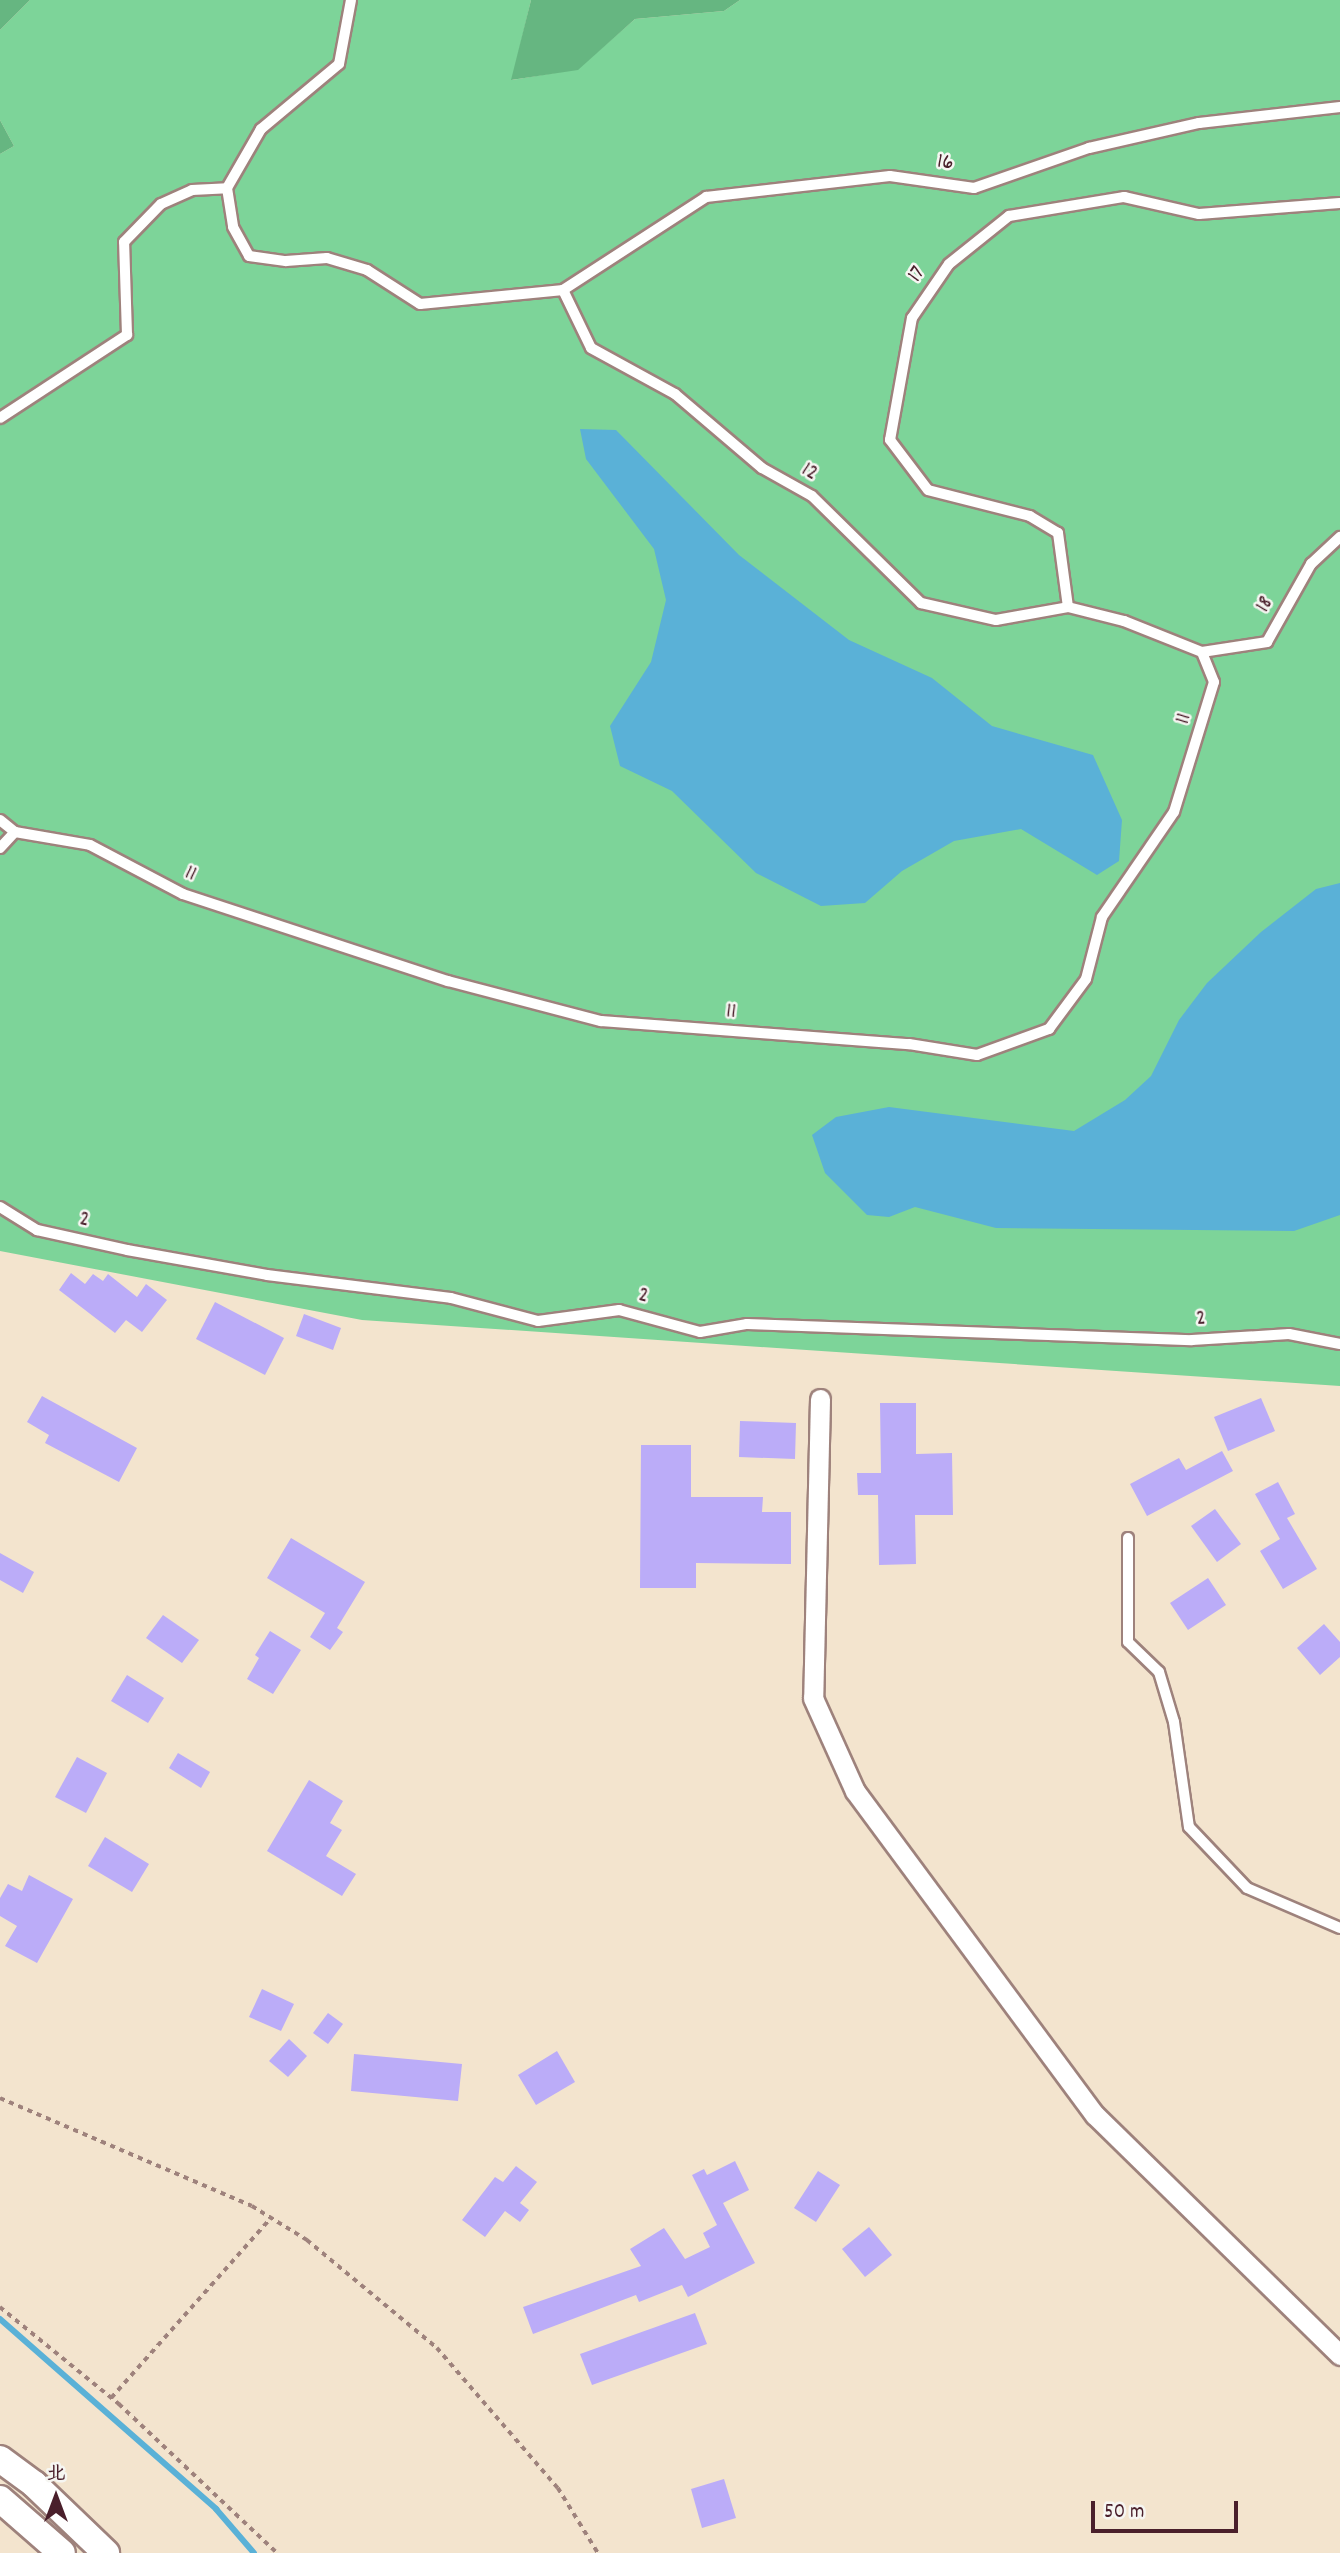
<!DOCTYPE html>
<meta charset="utf-8">
<style>
body{margin:0}
#map{position:relative;width:1340px;height:2553px;overflow:hidden;background:#f3e4ce;font-family:Dekko,"LXGW WenKai TC",sans-serif}
div>[style]{position:absolute}
[style*='--x']{left:calc(var(--x)*1px);top:calc(var(--y)*1px);width:calc(var(--w)*1px);rotate:calc(var(--a)*1deg)}
.green>*{inset:0;background:#7dd499}
.forest>*{inset:0;background:#66b681}
.water>*{inset:0;background:#5ab1d7}
.stream>*{height:6px;margin:-3px;padding:0 3px;transform-origin:3px;border-radius:3px;background:#5ab1d7}
.building>*{inset:0;background:#bbacf8}
.path>*{height:3.5px;margin-top:-1.75px;transform-origin:0;background:repeating-linear-gradient(90deg,#9e827c 0 5px,transparent 0 10px)}
.roads{filter:drop-shadow(2px 0 #9e827c) drop-shadow(-2px 0 #9e827c) drop-shadow(0 2px #9e827c) drop-shadow(0 -2px #9e827c)}
.service>*{height:10px;margin:-5px;padding:0 5px;transform-origin:5px;border-radius:5px;background:#fff}
.minor>*{height:19px;margin:-9.5px;padding:0 9.5px;transform-origin:9.5px;border-radius:9.5px;background:#fff}
.secondary>*{height:26px;margin:-13px;padding:0 13px;transform-origin:13px;border-radius:13px;background:#fff}
span{translate:-50% -50%;white-space:nowrap;text-align:center;line-height:1.15;-webkit-text-stroke:5px #f6f6f2;paint-order:stroke}
.street-label{font-size:23px;color:#4a1f2b}
.north{position:absolute;left:21px;top:2462px;width:70px;height:70px;-webkit-text-stroke:5px #f6f6f2;paint-order:stroke;rotate:0deg;font-size:19px;font-weight:700;line-height:28px;text-align:center;color:#4a1f2b}
.north::after{content:'';display:block;margin:auto;width:24px;height:32px;background:#4a1f2b;clip-path:polygon(50% 0,100% 100%,50% 72%,0 100%)}
.scale{position:absolute;left:1091px;top:2501px;width:147px;height:32px;box-sizing:border-box;border:4px solid #4a1f2b;border-top:0;padding-left:9px;font-size:21px;line-height:24px;white-space:nowrap;color:#4a1f2b;-webkit-text-stroke:5px #f6f6f2;paint-order:stroke}
</style>
<div id="map">
<div class="green">
<div style="clip-path:polygon(30px 0,531px 0,512px 80px,578px 69px,635px 19px,724px 11px,740px 0,1340px 0,1340px 1386px,362px 1320px,0 1251px,0 154px,14px 146px,0 120px,0 30px)"></div>
</div>
<div class="forest">
<div style="clip-path:polygon(0 0,30px 0,0 30px)"></div>
<div style="clip-path:polygon(531px 0,740px 0,724px 11px,635px 19px,578px 70px,511px 80px)"></div>
<div style="clip-path:polygon(0 120px,14px 146px,0 154px)"></div>
</div>
<div class="water">
<div style="clip-path:polygon(580px 429px,616px 430px,739px 555px,849px 640px,932px 678px,992px 726px,1093px 755px,1122px 820px,1119px 861px,1097px 875px,1021px 829px,954px 841px,902px 871px,865px 903px,821px 906px,756px 873px,672px 791px,620px 766px,610px 726px,651px 662px,666px 600px,654px 549px,586px 459px)"></div>
<div style="clip-path:polygon(1340px 883px,1340px 1215px,1294px 1231px,996px 1228px,915px 1207px,889px 1217px,867px 1215px,825px 1173px,812px 1135px,836px 1117px,889px 1107px,1074px 1131px,1125px 1100px,1151px 1076px,1179px 1020px,1207px 983px,1261px 932px,1316px 889px)"></div>
</div>
<div class="stream">
<div style="--x:0;--y:2319;--w:288;--a:41.3"></div>
<div style="--x:216;--y:2509;--w:58;--a:49.2"></div>
</div>
<div class="building">
<div style="clip-path:polygon(71px 1273px,85px 1284px,93px 1274px,103px 1281px,108px 1274px,137px 1297px,146px 1284px,167px 1300px,142px 1332px,126px 1320px,115px 1333px,59px 1290px)"></div>
<div style="clip-path:polygon(215px 1302px,284px 1338px,265px 1375px,196px 1339px)"></div>
<div style="clip-path:polygon(304px 1314px,341px 1328px,333px 1350px,296px 1336px)"></div>
<div style="clip-path:polygon(42px 1396px,137px 1448px,119px 1482px,45px 1443px,49px 1435px,27px 1422px)"></div>
<div style="clip-path:polygon(1261px 1398px,1275px 1431px,1228px 1451px,1214px 1417px)"></div>
<div style="clip-path:polygon(880px 1403px,916px 1403px,916px 1454px,952px 1453px,953px 1515px,915px 1515px,916px 1564px,879px 1565px,878px 1495px,858px 1495px,857px 1473px,881px 1473px)"></div>
<div style="clip-path:polygon(740px 1421px,796px 1423px,795px 1459px,739px 1457px)"></div>
<div style="clip-path:polygon(641px 1445px,691px 1445px,691px 1497px,763px 1497px,762px 1512px,791px 1512px,791px 1564px,696px 1563px,696px 1588px,640px 1588px)"></div>
<div style="clip-path:polygon(1222px 1451px,1233px 1471px,1147px 1516px,1130px 1484px,1179px 1458px,1186px 1470px)"></div>
<div style="clip-path:polygon(1278px 1482px,1295px 1514px,1287px 1518px,1317px 1569px,1283px 1589px,1260px 1551px,1280px 1539px,1255px 1494px)"></div>
<div style="clip-path:polygon(1215px 1509px,1241px 1544px,1217px 1562px,1191px 1526px)"></div>
<div style="clip-path:polygon(291px 1538px,365px 1582px,337px 1628px,343px 1632px,330px 1650px,310px 1637px,325px 1613px,267px 1578px)"></div>
<div style="clip-path:polygon(0 1553px,34px 1572px,23px 1593px,0 1580px)"></div>
<div style="clip-path:polygon(1208px 1578px,1226px 1605px,1188px 1630px,1170px 1603px)"></div>
<div style="clip-path:polygon(163px 1615px,199px 1640px,182px 1663px,146px 1638px)"></div>
<div style="clip-path:polygon(1324px 1624px,1340px 1642px,1340px 1657px,1320px 1675px,1297px 1648px)"></div>
<div style="clip-path:polygon(270px 1631px,301px 1650px,273px 1694px,247px 1679px,259px 1658px,255px 1655px)"></div>
<div style="clip-path:polygon(127px 1675px,164px 1698px,148px 1723px,111px 1701px)"></div>
<div style="clip-path:polygon(178px 1753px,210px 1772px,201px 1788px,169px 1768px)"></div>
<div style="clip-path:polygon(77px 1757px,107px 1773px,86px 1813px,55px 1797px)"></div>
<div style="clip-path:polygon(309px 1780px,343px 1801px,330px 1823px,342px 1830px,326px 1856px,356px 1874px,342px 1896px,267px 1851px)"></div>
<div style="clip-path:polygon(105px 1837px,149px 1864px,132px 1892px,88px 1866px)"></div>
<div style="clip-path:polygon(29px 1875px,73px 1899px,37px 1963px,5px 1946px,17px 1926px,0 1916px,0 1898px,8px 1884px,22px 1891px)"></div>
<div style="clip-path:polygon(262px 1989px,294px 2004px,281px 2031px,249px 2017px)"></div>
<div style="clip-path:polygon(328px 2013px,343px 2024px,328px 2044px,313px 2033px)"></div>
<div style="clip-path:polygon(289px 2039px,307px 2056px,288px 2077px,269px 2061px)"></div>
<div style="clip-path:polygon(557px 2051px,575px 2082px,536px 2105px,518px 2075px)"></div>
<div style="clip-path:polygon(354px 2054px,462px 2064px,458px 2101px,351px 2091px)"></div>
<div style="clip-path:polygon(735px 2161px,749px 2190px,723px 2203px,755px 2263px,688px 2297px,682px 2285px,639px 2302px,636px 2295px,533px 2334px,523px 2307px,641px 2266px,630px 2249px,664px 2228px,685px 2259px,710px 2247px,703px 2233px,717px 2225px,692px 2175px,704px 2169px,707px 2175px)"></div>
<div style="clip-path:polygon(516px 2166px,537px 2182px,520px 2203px,529px 2210px,520px 2222px,505px 2211px,485px 2237px,462px 2220px,495px 2177px,503px 2182px)"></div>
<div style="clip-path:polygon(818px 2171px,840px 2185px,816px 2222px,794px 2208px)"></div>
<div style="clip-path:polygon(869px 2227px,892px 2255px,865px 2277px,842px 2249px)"></div>
<div style="clip-path:polygon(695px 2313px,707px 2344px,592px 2385px,580px 2354px)"></div>
<div style="clip-path:polygon(724px 2479px,736px 2518px,702px 2528px,691px 2489px)"></div>
</div>
<div class="path">
<div style="--x:0;--y:2098;--w:274;--a:23.2"></div>
<div style="--x:252;--y:2206;--w:65;--a:31.7"></div>
<div style="--x:307;--y:2240;--w:169;--a:39.7"></div>
<div style="--x:437;--y:2348;--w:185;--a:49.2"></div>
<div style="--x:558;--y:2488;--w:76;--a:58.4"></div>
<div style="--x:0;--y:2307;--w:154;--a:39.2"></div>
<div style="--x:119;--y:2404;--w:217;--a:43.3"></div>
<div style="--x:111;--y:2398;--w:241;--a:-48.4"></div>
</div>
<div class="roads">
<div class="service">
<div style="--x:351;--y:0;--w:65;--a:100.6"></div>
<div style="--x:339;--y:64;--w:102;--a:140.2"></div>
<div style="--x:261;--y:129;--w:68;--a:120"></div>
<div style="--x:227;--y:188;--w:39;--a:81"></div>
<div style="--x:233;--y:227;--w:33;--a:61"></div>
<div style="--x:249;--y:256;--w:37;--a:8"></div>
<div style="--x:286;--y:261;--w:41;--a:-4.2"></div>
<div style="--x:327;--y:258;--w:42;--a:16.7"></div>
<div style="--x:367;--y:270;--w:63;--a:32.7"></div>
<div style="--x:420;--y:304;--w:144;--a:-5.6"></div>
<div style="--x:563;--y:290;--w:171;--a:-33"></div>
<div style="--x:706;--y:197;--w:185;--a:-6.5"></div>
<div style="--x:890;--y:176;--w:85;--a:8.1"></div>
<div style="--x:974;--y:188;--w:122;--a:-19.2"></div>
<div style="--x:1089;--y:148;--w:113;--a:-12.8"></div>
<div style="--x:1199;--y:123;--w:142;--a:-6.5"></div>
<div style="--x:563;--y:290;--w:64;--a:64.2"></div>
<div style="--x:591;--y:348;--w:96;--a:28.7"></div>
<div style="--x:675;--y:394;--w:114;--a:40.4"></div>
<div style="--x:762;--y:468;--w:57;--a:29.2"></div>
<div style="--x:812;--y:496;--w:153;--a:44.5"></div>
<div style="--x:921;--y:603;--w:77;--a:12.8"></div>
<div style="--x:996;--y:620;--w:73;--a:-10.2"></div>
<div style="--x:1068;--y:607;--w:58;--a:14"></div>
<div style="--x:1124;--y:621;--w:84;--a:21.7"></div>
<div style="--x:0;--y:418;--w:152;--a:-33.2"></div>
<div style="--x:127;--y:335;--w:93;--a:-91.8"></div>
<div style="--x:124;--y:242;--w:53;--a:-45.8"></div>
<div style="--x:161;--y:204;--w:34;--a:-24"></div>
<div style="--x:192;--y:190;--w:35;--a:-3"></div>
<div style="--x:1068;--y:607;--w:75;--a:-97.7"></div>
<div style="--x:1058;--y:533;--w:33;--a:-149"></div>
<div style="--x:1030;--y:516;--w:105;--a:-165.7"></div>
<div style="--x:928;--y:490;--w:63;--a:-127.2"></div>
<div style="--x:890;--y:440;--w:124;--a:-79.8"></div>
<div style="--x:912;--y:318;--w:65;--a:-55.6"></div>
<div style="--x:949;--y:264;--w:77;--a:-38.7"></div>
<div style="--x:1009;--y:216;--w:117;--a:-9.4"></div>
<div style="--x:1124;--y:197;--w:77;--a:12.8"></div>
<div style="--x:1199;--y:214;--w:141;--a:-4.5"></div>
<div style="--x:1202;--y:652;--w:66;--a:-8.7"></div>
<div style="--x:1267;--y:642;--w:90;--a:-60.6"></div>
<div style="--x:1311;--y:564;--w:40;--a:-43"></div>
<div style="--x:0;--y:820;--w:19;--a:39"></div>
<div style="--x:15;--y:832;--w:76;--a:9.8"></div>
<div style="--x:90;--y:845;--w:105;--a:27.8"></div>
<div style="--x:183;--y:894;--w:279;--a:18.2"></div>
<div style="--x:448;--y:981;--w:158;--a:14.7"></div>
<div style="--x:601;--y:1021;--w:309;--a:4.3"></div>
<div style="--x:909;--y:1044;--w:69;--a:9.2"></div>
<div style="--x:977;--y:1055;--w:77;--a:-19.9"></div>
<div style="--x:1049;--y:1029;--w:62;--a:-53.5"></div>
<div style="--x:1086;--y:979;--w:64;--a:-75.5"></div>
<div style="--x:1102;--y:917;--w:127;--a:-55.6"></div>
<div style="--x:1174;--y:812;--w:136;--a:-72.9"></div>
<div style="--x:1214;--y:682;--w:32;--a:-112"></div>
<div style="--x:0;--y:848;--w:22;--a:-47"></div>
<div style="--x:0;--y:1207;--w:44;--a:31.9"></div>
<div style="--x:37;--y:1230;--w:92;--a:12.5"></div>
<div style="--x:127;--y:1250;--w:142;--a:10.1"></div>
<div style="--x:267;--y:1275;--w:185;--a:7.1"></div>
<div style="--x:451;--y:1298;--w:90;--a:14.8"></div>
<div style="--x:538;--y:1321;--w:82;--a:-7.7"></div>
<div style="--x:619;--y:1310;--w:84;--a:15.2"></div>
<div style="--x:700;--y:1332;--w:48;--a:-9.7"></div>
<div style="--x:747;--y:1324;--w:445;--a:2.1"></div>
<div style="--x:1192;--y:1340;--w:97;--a:-3.5"></div>
<div style="--x:1289;--y:1334;--w:52;--a:11.1"></div>
<div style="--x:1128;--y:1538;--w:104;--a:90"></div>
<div style="--x:1128;--y:1642;--w:43;--a:44.1"></div>
<div style="--x:1159;--y:1672;--w:52;--a:73.3"></div>
<div style="--x:1174;--y:1722;--w:106;--a:81.9"></div>
<div style="--x:1189;--y:1827;--w:84;--a:46.4"></div>
<div style="--x:1247;--y:1888;--w:101;--a:23.3"></div>
</div>
<div class="minor">
<div style="--x:820;--y:1399;--w:299;--a:91.3"></div>
<div style="--x:813;--y:1698;--w:102;--a:65.7"></div>
<div style="--x:855;--y:1791;--w:403;--a:53.5"></div>
<div style="--x:1095;--y:2115;--w:343;--a:44.4"></div>
</div>
<div class="secondary">
<div style="--x:0;--y:2459;--w:42;--a:36.3"></div>
<div style="--x:34;--y:2484;--w:100;--a:43.8"></div>
<div style="--x:0;--y:2499;--w:82;--a:41.1"></div>
</div>
</div>
<div class="street-label">
<span style="left:945px;top:164px;rotate:8deg">16</span>
<span style="left:918px;top:275px;rotate:-56deg">17</span>
<span style="left:809px;top:473px;rotate:31deg">12</span>
<span style="left:1266px;top:605px;rotate:-61deg">18</span>
<span style="left:1185px;top:719px;rotate:-75deg">11</span>
<span style="left:190px;top:875px;rotate:23deg">11</span>
<span style="left:731px;top:1013px;rotate:5deg">11</span>
<span style="left:84px;top:1221px;rotate:13deg">2</span>
<span style="left:643px;top:1297px;rotate:15deg">2</span>
<span style="left:1201px;top:1320px;rotate:-2deg">2</span>
</div>
<div class="north">北</div>
<div class="scale">50 m</div>
</div>
